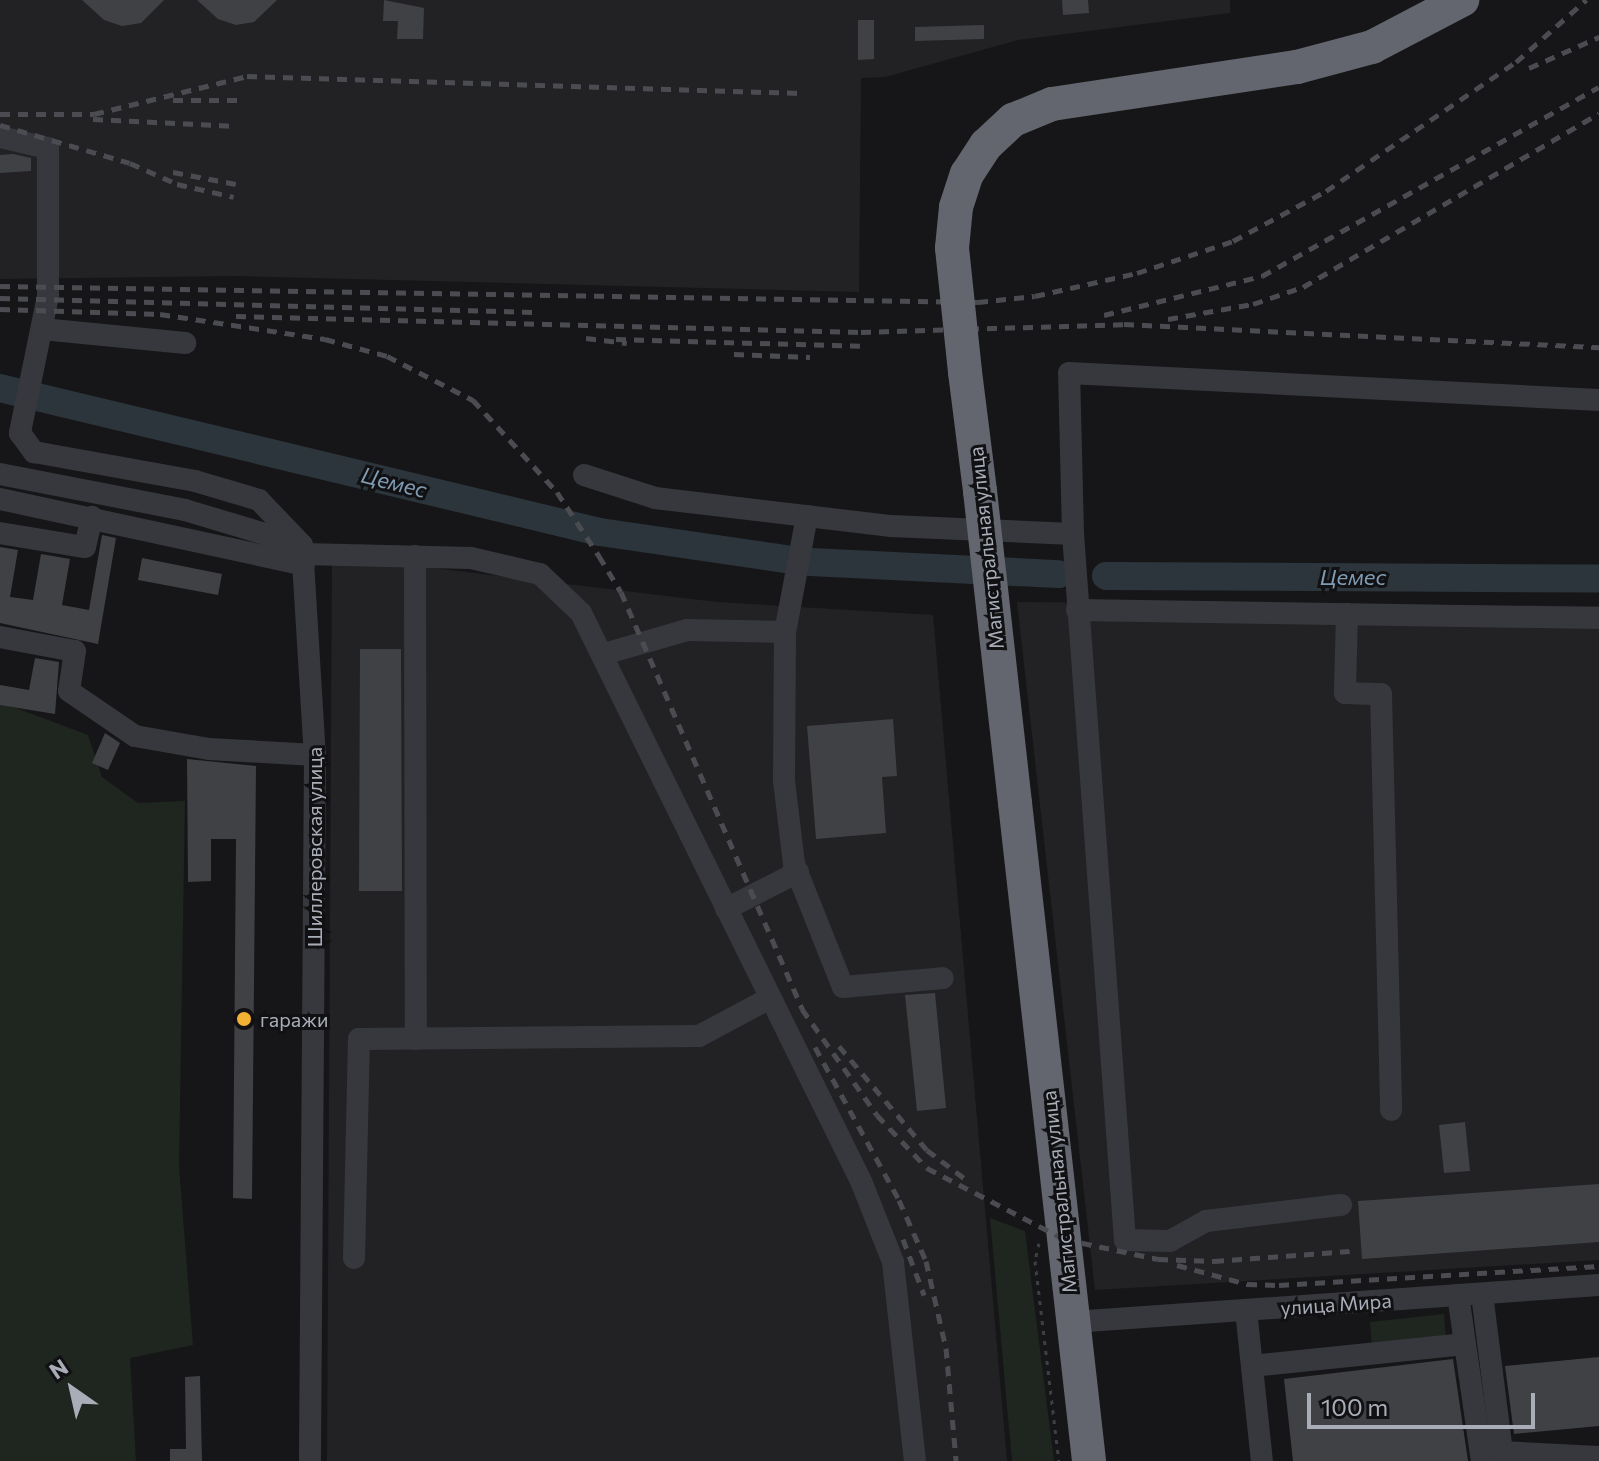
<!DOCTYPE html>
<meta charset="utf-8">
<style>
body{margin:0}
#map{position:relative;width:1599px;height:1461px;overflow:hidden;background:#161618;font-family:Commissioner,sans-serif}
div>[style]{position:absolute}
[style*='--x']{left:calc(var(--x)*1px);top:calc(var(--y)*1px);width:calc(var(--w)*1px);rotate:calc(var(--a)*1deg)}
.built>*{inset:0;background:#222225}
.green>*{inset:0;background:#1e261f}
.river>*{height:28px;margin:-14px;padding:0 14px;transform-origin:14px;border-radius:14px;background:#2c353c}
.building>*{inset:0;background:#404145}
.path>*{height:3px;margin-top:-1.5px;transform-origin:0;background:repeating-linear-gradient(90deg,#3d3f44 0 4px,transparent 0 10px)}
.minor>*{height:22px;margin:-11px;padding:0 11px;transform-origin:11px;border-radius:11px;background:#37383d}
.highway>*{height:34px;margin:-17px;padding:0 17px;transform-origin:17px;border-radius:17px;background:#63666e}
.rail>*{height:5px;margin-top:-2.5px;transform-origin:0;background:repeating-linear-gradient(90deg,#4a4c52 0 10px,transparent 0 18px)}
.highway-bridge>*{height:34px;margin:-17px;padding:0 17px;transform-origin:17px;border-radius:17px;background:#63666e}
.dots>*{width:22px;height:22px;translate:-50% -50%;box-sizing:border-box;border:4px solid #111113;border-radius:50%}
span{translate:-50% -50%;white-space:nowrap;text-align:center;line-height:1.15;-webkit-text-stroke:6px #111113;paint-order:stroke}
.street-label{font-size:20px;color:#a8adb8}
.poi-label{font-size:20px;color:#a8adb8}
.left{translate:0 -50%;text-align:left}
.water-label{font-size:22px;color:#7f9bb3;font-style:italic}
.north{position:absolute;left:32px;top:1349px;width:80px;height:80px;-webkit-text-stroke:6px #111113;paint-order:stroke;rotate:326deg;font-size:22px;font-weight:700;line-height:32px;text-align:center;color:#a8adb8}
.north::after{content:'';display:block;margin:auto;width:28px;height:36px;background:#a8adb8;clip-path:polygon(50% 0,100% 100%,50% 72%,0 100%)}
.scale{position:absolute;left:1307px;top:1393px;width:228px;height:36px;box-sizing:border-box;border:4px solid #a8adb8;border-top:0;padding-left:10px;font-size:24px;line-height:28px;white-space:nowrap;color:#a8adb8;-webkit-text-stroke:6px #111113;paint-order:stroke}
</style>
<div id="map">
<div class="built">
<div style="clip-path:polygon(0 0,1230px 0,1230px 13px,1018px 40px,885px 77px,861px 78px,859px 292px,237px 276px,0 279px)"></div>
<div style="clip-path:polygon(332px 556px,717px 602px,933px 615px,1007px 1461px,327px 1461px)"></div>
<div style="clip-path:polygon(1017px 602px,1599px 606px,1599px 1260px,1095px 1290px)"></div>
</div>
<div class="green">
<div style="clip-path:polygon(0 702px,88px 735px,102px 777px,138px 803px,185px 801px,179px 1166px,193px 1345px,130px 1358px,136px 1461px,0 1461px)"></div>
<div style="clip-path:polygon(990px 1218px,1025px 1231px,1054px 1461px,1012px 1461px)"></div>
<div style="clip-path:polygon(1444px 1314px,1446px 1340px,1372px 1347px,1370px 1322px)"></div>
</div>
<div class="river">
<div style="--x:0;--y:388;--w:617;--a:13.5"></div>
<div style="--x:600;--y:532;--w:193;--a:8.3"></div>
<div style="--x:811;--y:562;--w:248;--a:2.8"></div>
<div style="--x:1106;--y:576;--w:493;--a:0.3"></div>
</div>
<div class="building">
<div style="clip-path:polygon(82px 0,164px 0,141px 23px,122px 26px,104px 20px)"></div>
<div style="clip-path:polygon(197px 0,277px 0,254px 22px,236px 25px,218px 19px)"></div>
<div style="clip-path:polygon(384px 0,424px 8px,423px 39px,397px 39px,398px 21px,383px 21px)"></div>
<div style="clip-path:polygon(1062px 0,1088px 0,1089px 13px,1063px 15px)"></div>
<div style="clip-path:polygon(858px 20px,874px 20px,874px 59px,858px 60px)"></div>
<div style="clip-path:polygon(984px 25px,984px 39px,915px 41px,915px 27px)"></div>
<div style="clip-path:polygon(13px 154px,31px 158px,31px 171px,0 173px,0 155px)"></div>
<div style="clip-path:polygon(102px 535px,116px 538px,98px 644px,0 623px,0 547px,18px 550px,10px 597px,33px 600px,41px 554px,70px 559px,62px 605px,89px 610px)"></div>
<div style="clip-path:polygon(142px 558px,222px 574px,218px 595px,138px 580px)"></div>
<div style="clip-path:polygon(360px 649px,401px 649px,402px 891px,359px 891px)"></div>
<div style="clip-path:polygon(35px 658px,59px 662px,55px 714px,0 705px,0 685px,29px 690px)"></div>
<div style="clip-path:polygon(893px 719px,897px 776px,882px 777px,886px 833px,816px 839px,807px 726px)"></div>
<div style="clip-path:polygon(105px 733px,120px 743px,108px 770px,92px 763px)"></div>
<div style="clip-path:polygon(187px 759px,256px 766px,252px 1199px,233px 1198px,236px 839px,211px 839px,211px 881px,188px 882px)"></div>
<div style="clip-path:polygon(935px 993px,946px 1108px,917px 1111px,905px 995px)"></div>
<div style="clip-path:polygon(1465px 1122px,1470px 1171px,1444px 1173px,1439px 1125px)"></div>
<div style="clip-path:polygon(1599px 1184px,1599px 1242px,1362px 1259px,1358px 1201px)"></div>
<div style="clip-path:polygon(1599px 1357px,1599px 1426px,1514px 1434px,1505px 1366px)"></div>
<div style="clip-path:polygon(1453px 1359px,1468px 1461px,1293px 1461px,1284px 1379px)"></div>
<div style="clip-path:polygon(200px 1376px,202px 1461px,170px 1461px,170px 1449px,186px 1449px,185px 1377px)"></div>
</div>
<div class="path">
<div style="--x:1039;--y:1243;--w:18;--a:103"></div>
<div style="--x:1035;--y:1261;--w:201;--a:83.2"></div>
</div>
<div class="minor">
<div style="--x:0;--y:137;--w:49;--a:12.9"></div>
<div style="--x:48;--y:148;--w:148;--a:90"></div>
<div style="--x:48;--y:296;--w:140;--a:101.6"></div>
<div style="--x:20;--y:433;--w:24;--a:54"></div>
<div style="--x:34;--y:452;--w:164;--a:10.2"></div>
<div style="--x:195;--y:481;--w:67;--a:16.5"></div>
<div style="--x:259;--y:500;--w:61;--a:46.3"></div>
<div style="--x:42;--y:329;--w:144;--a:5.6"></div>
<div style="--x:0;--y:474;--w:188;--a:11"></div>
<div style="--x:185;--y:510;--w:122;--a:16.7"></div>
<div style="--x:302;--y:545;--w:210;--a:86.5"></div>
<div style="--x:315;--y:755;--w:706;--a:90.41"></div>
<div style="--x:584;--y:475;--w:75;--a:17.9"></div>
<div style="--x:655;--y:498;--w:238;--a:6.8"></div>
<div style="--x:891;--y:526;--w:182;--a:2.5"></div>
<div style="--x:1073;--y:534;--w:161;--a:-91.4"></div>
<div style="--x:1069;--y:373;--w:531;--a:2.92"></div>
<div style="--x:0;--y:499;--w:311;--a:12.2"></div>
<div style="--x:807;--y:516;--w:118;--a:100.7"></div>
<div style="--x:785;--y:632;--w:149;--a:90.4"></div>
<div style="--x:784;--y:781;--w:84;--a:83.1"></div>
<div style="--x:794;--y:864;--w:132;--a:68.3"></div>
<div style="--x:843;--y:987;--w:100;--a:-5.1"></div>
<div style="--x:0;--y:533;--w:86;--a:9.4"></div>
<div style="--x:85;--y:547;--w:31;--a:-77"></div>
<div style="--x:1073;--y:534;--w:708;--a:85.79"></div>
<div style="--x:1125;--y:1240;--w:45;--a:1.3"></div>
<div style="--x:1170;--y:1241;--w:41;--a:-29.1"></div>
<div style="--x:1206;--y:1221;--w:136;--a:-6.8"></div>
<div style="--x:303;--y:554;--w:168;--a:1.4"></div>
<div style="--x:471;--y:558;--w:71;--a:13.1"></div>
<div style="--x:540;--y:574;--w:57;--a:43.6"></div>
<div style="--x:581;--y:613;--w:633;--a:63.76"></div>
<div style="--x:861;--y:1181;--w:87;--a:68.4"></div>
<div style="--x:893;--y:1262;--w:200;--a:83.7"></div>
<div style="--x:415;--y:556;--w:483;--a:89.9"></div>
<div style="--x:1077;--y:610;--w:522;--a:0.88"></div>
<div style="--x:1347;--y:614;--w:79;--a:91.5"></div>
<div style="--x:1345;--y:693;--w:36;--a:2"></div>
<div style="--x:1381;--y:694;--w:416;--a:88.6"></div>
<div style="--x:0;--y:637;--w:76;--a:10.6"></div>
<div style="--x:75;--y:651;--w:40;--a:98.5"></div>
<div style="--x:69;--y:691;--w:80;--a:34.3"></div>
<div style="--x:135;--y:736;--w:75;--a:10"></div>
<div style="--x:209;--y:749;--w:106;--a:3.2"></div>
<div style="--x:604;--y:654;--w:86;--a:-16.1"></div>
<div style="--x:687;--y:630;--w:98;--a:1.2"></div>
<div style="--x:726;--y:909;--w:81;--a:-27.2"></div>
<div style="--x:354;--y:1258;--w:219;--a:-88.7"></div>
<div style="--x:359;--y:1039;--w:340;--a:-0.5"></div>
<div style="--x:699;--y:1036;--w:81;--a:-28.2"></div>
<div style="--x:1482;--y:1294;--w:168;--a:82.8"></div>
<div style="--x:1458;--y:1295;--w:168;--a:81.8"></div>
<div style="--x:1246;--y:1310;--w:152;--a:84"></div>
<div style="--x:1073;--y:1322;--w:527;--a:-4.02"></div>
<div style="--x:1252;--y:1366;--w:214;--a:-5.9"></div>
<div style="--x:1502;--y:1452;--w:97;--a:3"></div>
</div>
<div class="highway">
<div style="--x:952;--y:248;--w:41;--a:-84.4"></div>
<div style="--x:956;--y:207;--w:35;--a:-72"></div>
<div style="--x:967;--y:174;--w:35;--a:-57"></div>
<div style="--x:986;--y:145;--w:37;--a:-43"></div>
<div style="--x:1013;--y:120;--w:42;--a:-22.3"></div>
<div style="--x:1052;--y:104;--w:248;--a:-8.6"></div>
<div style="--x:1297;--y:67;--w:78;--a:-14.9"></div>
<div style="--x:1372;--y:47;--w:102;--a:-27.6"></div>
<div style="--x:965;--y:372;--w:120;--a:82.8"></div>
<div style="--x:1015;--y:803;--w:662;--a:83.58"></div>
</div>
<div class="rail">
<div style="--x:1529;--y:68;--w:77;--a:-23.9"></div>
<div style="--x:173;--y:100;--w:66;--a:0"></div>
<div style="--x:0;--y:114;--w:94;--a:0"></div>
<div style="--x:94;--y:114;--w:158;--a:-13.9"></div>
<div style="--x:247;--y:76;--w:554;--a:1.76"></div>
<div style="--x:93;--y:119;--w:144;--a:2.8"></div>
<div style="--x:0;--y:125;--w:135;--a:16.3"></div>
<div style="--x:130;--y:163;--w:51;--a:24.1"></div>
<div style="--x:177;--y:184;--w:58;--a:12.8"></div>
<div style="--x:173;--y:172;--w:64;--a:10.8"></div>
<div style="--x:0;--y:286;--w:978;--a:0.94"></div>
<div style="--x:978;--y:302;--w:57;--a:-6"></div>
<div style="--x:1035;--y:296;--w:105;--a:-12.7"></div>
<div style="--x:1137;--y:273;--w:101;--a:-18.4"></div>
<div style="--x:1233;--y:241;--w:106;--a:-28.3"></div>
<div style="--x:1326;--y:191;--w:230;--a:-34.2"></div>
<div style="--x:1516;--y:62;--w:94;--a:-41.5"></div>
<div style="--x:0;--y:298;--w:534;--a:1.5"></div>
<div style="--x:0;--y:309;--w:160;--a:1.8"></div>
<div style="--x:160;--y:314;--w:167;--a:8.6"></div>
<div style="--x:325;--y:339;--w:64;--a:15.3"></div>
<div style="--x:387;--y:356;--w:97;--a:27.1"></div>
<div style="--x:473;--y:400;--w:125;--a:47.6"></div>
<div style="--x:557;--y:492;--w:77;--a:56.7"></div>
<div style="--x:599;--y:556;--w:42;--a:58.6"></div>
<div style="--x:621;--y:592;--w:455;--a:66.5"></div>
<div style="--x:802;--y:1009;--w:130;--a:54.7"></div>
<div style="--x:877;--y:1115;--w:73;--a:46.7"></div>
<div style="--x:927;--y:1168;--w:154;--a:27.4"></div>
<div style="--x:1064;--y:1239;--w:96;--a:12"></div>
<div style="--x:1158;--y:1259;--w:56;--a:2"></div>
<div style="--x:1214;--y:1261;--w:136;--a:-4.2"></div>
<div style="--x:1104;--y:315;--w:163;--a:-13.9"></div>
<div style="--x:1262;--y:276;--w:386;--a:-29.3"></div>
<div style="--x:236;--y:316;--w:625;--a:1.47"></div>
<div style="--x:861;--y:332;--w:263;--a:-1.7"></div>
<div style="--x:1124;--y:324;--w:476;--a:2.8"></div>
<div style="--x:1168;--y:319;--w:86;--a:-10"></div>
<div style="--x:1253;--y:304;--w:53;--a:-18.8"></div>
<div style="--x:1303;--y:287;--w:343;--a:-30.4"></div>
<div style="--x:586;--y:338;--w:41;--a:7"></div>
<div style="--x:616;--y:339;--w:244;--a:1.6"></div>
<div style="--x:734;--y:354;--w:76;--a:2.3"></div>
<div style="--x:839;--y:1046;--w:136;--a:49.8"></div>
<div style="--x:927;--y:1150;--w:51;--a:37.1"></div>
<div style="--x:815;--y:1047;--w:175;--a:61.2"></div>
<div style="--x:899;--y:1200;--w:67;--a:66.1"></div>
<div style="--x:926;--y:1261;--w:89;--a:77.1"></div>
<div style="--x:946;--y:1348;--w:113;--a:84.9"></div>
<div style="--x:903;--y:1239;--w:60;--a:69.4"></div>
<div style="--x:1177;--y:1265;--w:73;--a:15.2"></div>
<div style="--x:1247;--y:1284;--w:32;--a:2"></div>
<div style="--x:1279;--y:1285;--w:321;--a:-3.4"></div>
</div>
<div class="highway-bridge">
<div style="--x:952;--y:248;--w:125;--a:84"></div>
<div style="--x:980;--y:491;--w:314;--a:83.6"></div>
</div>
<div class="dots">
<div style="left:244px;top:1019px;background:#f2b134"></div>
</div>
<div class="street-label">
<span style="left:986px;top:548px;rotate:-96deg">Магистральная улица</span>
<span style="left:314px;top:847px;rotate:-90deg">Шиллеровская улица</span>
<span style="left:1059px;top:1192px;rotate:-96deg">Магистральная улица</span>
<span style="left:1336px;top:1304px;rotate:-4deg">улица Мира</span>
</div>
<div class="poi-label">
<span class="left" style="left:260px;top:1019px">гаражи</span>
</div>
<div class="water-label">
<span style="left:394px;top:482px;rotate:14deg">Цемес</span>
<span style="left:1353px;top:577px">Цемес</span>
</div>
<div class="north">N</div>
<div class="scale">100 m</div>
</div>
